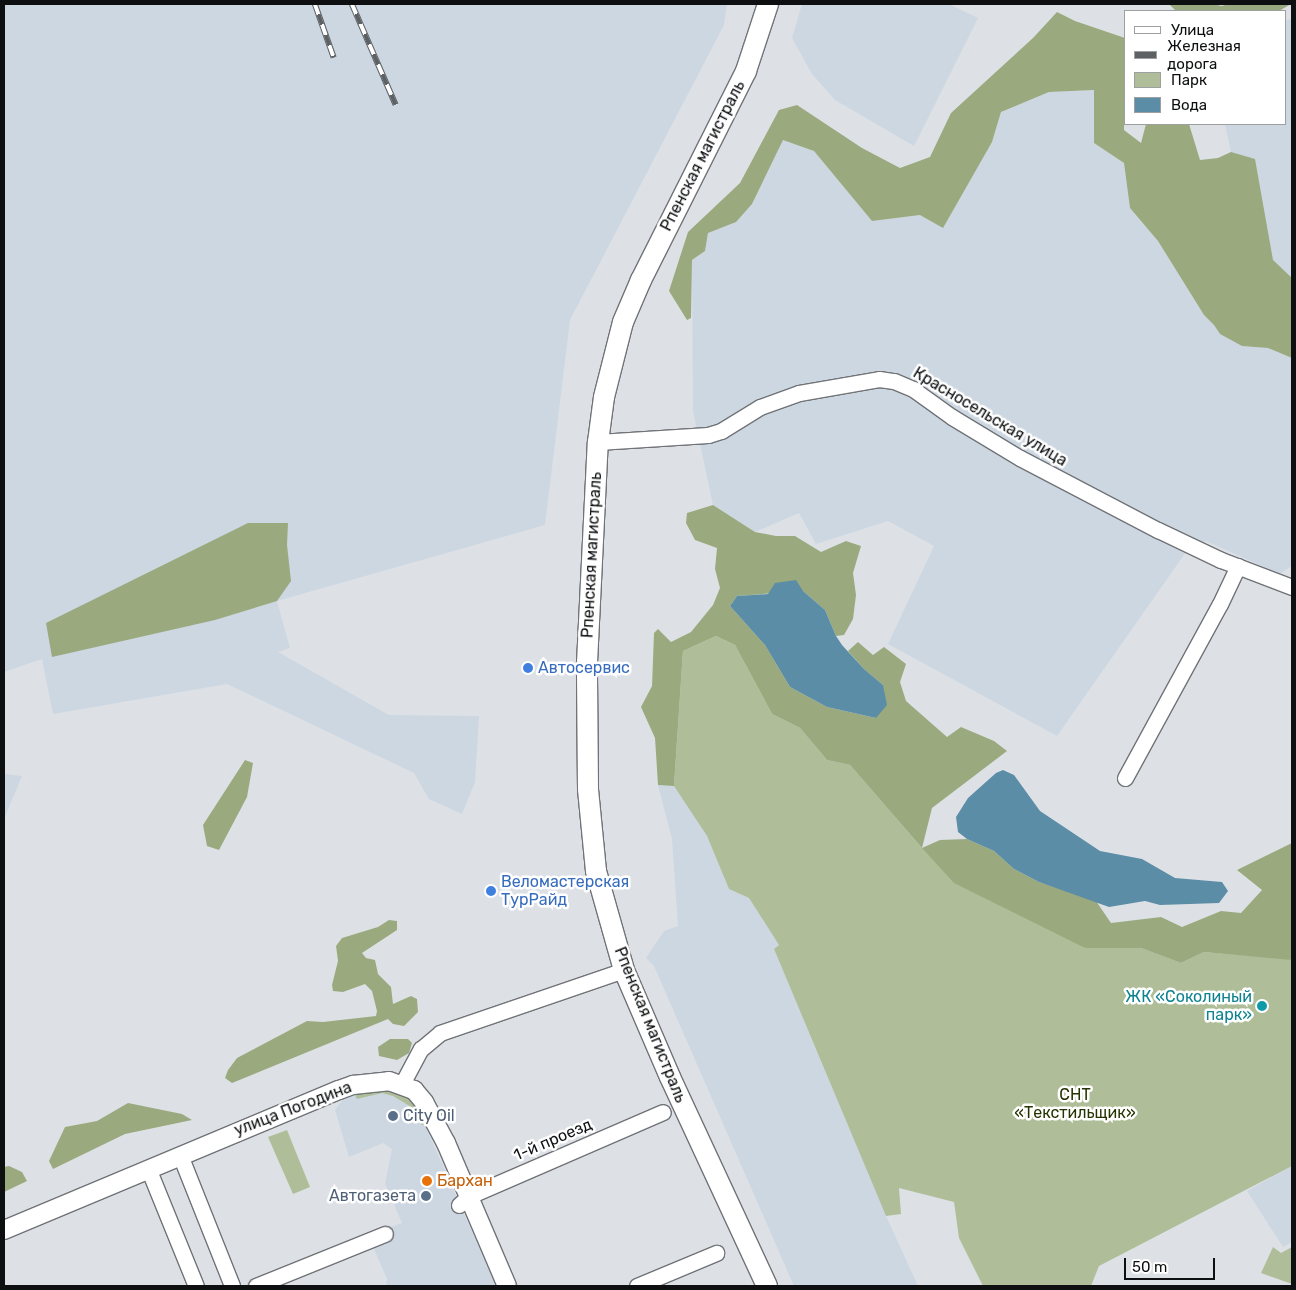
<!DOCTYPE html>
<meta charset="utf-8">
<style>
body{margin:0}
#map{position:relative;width:1296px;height:1290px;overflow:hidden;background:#dde1e6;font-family:Rubik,sans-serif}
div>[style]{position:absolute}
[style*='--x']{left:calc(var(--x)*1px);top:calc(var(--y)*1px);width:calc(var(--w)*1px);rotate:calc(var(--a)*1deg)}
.built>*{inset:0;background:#cdd7e1}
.green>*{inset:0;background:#afbe98}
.forest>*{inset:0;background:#9aaa7e}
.water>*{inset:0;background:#5c8da6}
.roads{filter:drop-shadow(1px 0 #707377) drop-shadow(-1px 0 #707377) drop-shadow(0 1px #707377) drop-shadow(0 -1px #707377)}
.minor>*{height:15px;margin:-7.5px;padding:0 7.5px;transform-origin:7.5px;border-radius:7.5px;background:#fff}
.tertiary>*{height:18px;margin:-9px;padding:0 9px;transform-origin:9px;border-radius:9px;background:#fff}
.secondary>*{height:20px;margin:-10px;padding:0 10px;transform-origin:10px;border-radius:10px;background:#fff}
.rail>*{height:5.5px;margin-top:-2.75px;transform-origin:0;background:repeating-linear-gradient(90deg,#fff 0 11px,#5e6164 0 22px);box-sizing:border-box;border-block:1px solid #5e6164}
.dots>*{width:14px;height:14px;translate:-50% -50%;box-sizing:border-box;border:2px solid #fff;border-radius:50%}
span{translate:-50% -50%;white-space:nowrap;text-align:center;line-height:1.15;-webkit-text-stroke:5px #fff;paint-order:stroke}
.street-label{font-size:16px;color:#0d0f10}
.shop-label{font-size:16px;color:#366cbe}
.left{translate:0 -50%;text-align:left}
.culture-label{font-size:16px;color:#0d838f}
.right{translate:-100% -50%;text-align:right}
.park-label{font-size:16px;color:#253400}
.service-label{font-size:16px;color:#4e5e75}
.food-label{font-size:16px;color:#c56008}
.frame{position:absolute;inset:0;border:5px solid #0d0f10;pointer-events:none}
.legend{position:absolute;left:1124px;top:10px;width:162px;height:115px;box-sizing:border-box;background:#fff;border:1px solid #9e9f9f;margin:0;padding:6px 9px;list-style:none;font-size:15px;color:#0d0f10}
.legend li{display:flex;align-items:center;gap:10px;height:25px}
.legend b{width:25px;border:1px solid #9e9f9f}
.scale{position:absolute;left:1124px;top:1258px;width:91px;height:22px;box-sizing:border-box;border:2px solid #0d0f10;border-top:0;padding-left:6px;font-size:15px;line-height:18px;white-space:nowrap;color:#0d0f10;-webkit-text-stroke:4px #fff;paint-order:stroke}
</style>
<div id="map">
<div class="built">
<div style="clip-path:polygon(4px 4px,727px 4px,724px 25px,570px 320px,545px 525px,277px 601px,290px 648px,278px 652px,389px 715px,479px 716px,475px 782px,462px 814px,429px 799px,414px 773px,227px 684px,53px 714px,42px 659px,4px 672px)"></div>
<div style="clip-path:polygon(802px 4px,949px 4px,978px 18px,914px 146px,835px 100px,812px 74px,792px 38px)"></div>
<div style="clip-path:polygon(1292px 19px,1292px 323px,1218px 158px,1231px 152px,1225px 124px,1285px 124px,1285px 20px)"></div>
<div style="clip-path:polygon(1095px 90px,1094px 143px,1124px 163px,1130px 208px,1158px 241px,1204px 315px,1214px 325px,1220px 334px,1242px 346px,1268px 348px,1292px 358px,1292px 566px,1279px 574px,1206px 541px,1186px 552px,1057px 736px,888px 644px,934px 546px,888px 521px,816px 544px,799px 513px,755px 532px,713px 505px,693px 411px,692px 260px,705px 251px,708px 233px,735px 222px,752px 204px,783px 139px,814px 151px,872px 221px,920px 215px,992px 142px,1001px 112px,1049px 92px)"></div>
<div style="clip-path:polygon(4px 774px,22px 776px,4px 819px)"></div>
<div style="clip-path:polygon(658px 785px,674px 786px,707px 836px,729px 889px,749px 898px,779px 945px,774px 949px,886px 1216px,918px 1286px,794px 1286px,654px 966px,646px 958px,664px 931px,678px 926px,672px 839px)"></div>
<div style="clip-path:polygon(381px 1090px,416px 1105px,496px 1286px,386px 1286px,387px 1279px,368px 1235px,402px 1223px,385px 1184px,392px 1149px,383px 1143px,349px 1157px,335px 1110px,344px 1098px)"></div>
<div style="clip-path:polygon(1292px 1166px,1292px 1242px,1283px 1247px,1247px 1191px)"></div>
</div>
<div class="green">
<div style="clip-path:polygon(716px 636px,735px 645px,772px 714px,800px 728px,827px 760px,850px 765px,922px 848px,1085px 948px,1141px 948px,1181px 963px,1204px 952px,1292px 959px,1292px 1166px,1099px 1266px,1091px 1286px,983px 1286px,959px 1238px,954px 1202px,899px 1188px,901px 1214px,886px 1216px,774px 949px,779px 945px,749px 898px,729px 889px,707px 836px,674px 786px,683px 651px)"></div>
<div style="clip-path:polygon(382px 1089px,394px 1090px,418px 1104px,427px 1125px,422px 1125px,413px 1108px,393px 1096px,382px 1093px,357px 1099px,355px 1095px,357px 1092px)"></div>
<div style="clip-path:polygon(287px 1130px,310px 1187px,293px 1194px,268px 1137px)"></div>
<div style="clip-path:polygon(1273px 1247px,1281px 1253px,1292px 1247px,1292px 1284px,1261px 1273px)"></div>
</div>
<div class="forest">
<div style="clip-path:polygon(1169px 4px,1212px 4px,1222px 6px,1228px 4px,1291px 4px,1279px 11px,1176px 11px)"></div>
<div style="clip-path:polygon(1057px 12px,1075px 21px,1125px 38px,1124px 130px,1141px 143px,1146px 124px,1189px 124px,1200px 160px,1218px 158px,1231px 152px,1255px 159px,1273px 260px,1292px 278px,1292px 358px,1268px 348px,1242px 346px,1220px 334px,1214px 325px,1204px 315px,1158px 241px,1130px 208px,1124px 163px,1094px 143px,1094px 90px,1049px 92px,1001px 112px,992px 142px,943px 228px,920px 215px,872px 221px,814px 151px,783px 140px,752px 204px,736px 222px,708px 233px,705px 251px,692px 260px,691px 318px,687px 320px,669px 291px,688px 232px,740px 183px,779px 110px,797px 105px,862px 148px,900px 168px,930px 157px,951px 113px,1033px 38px)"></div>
<div style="clip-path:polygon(713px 505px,755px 532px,776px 536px,795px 536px,821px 552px,846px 541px,861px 546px,853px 573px,856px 595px,853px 619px,844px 635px,836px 636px,825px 610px,803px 591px,737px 596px,730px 606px,765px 645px,790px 687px,827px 707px,876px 718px,883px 685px,864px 669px,848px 651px,858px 642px,873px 655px,884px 647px,906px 664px,900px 682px,906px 701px,947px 737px,961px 727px,994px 741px,1007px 751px,932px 808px,922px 848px,940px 840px,967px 839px,994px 851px,1014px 869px,1039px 882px,1096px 901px,1111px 923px,1161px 917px,1182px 927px,1221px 911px,1241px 913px,1262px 890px,1237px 870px,1292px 843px,1292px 960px,1204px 952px,1181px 963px,1141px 948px,1085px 948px,954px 883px,922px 848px,850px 765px,827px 760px,800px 728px,772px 714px,735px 645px,716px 636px,683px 651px,674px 786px,658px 785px,655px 738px,641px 707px,652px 686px,654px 633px,658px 629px,671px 642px,691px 632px,713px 605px,720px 588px,715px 569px,717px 548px,695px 540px,686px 523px,687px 513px)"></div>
<div style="clip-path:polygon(248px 523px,288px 523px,287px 545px,291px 581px,277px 601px,215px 620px,52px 657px,46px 623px)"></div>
<div style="clip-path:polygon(245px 760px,253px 763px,247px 797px,219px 850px,207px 846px,203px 825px)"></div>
<div style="clip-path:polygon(389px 920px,397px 921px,397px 930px,362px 953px,366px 958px,375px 960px,378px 974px,391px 987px,393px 1004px,411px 996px,417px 999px,418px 1012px,404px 1026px,393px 1024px,388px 1019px,232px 1083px,225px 1078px,228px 1070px,237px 1058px,307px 1021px,323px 1022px,376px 1016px,377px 1011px,372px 991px,365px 984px,343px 992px,333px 991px,332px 985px,338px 961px,336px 946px,342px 938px,378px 927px)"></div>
<div style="clip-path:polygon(390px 1039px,408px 1039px,412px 1043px,409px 1053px,397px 1060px,379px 1056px,378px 1047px)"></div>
<div style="clip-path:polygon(128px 1103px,182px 1114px,192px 1120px,125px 1134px,53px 1169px,49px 1161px,65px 1127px,97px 1121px)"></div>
<div style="clip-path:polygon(9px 1166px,22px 1172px,27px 1181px,4px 1192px,4px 1167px)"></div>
</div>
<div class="water">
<div style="clip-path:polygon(796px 580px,803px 591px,825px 610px,836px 636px,842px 645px,864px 669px,883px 685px,887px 705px,876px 718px,827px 707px,790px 687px,765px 645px,730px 606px,737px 596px,768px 594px,775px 583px)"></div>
<div style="clip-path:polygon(1003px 770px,1014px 775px,1040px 811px,1100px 851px,1142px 859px,1175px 878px,1222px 882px,1228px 891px,1219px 903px,1160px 905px,1145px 901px,1109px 907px,1039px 882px,1014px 869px,994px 851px,967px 839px,958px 832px,956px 817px,968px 798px,996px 773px)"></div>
</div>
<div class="roads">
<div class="minor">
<div style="--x:598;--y:442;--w:110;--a:-3.6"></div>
<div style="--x:708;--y:435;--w:14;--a:-17"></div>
<div style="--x:721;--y:431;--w:46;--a:-31.6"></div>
<div style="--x:760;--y:407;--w:41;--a:-19.7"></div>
<div style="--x:799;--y:393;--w:81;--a:-9.9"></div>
<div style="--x:879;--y:379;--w:15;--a:8"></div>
<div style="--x:894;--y:381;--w:21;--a:23"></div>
<div style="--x:913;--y:389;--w:48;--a:35.7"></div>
<div style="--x:952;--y:417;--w:79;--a:31.1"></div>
<div style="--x:1020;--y:458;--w:156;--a:27.6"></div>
<div style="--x:1158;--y:530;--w:70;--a:25.5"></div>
<div style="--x:1221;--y:560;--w:76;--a:20.8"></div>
<div style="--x:1125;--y:778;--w:198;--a:-61.4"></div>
<div style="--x:1220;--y:604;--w:42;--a:-64.7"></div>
<div style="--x:402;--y:1084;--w:40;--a:-62"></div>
<div style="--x:421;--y:1049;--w:25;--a:-40"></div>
<div style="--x:440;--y:1033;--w:194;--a:-18.9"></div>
<div style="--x:180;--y:1155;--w:141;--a:68.3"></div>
<div style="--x:148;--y:1168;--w:127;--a:67.9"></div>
<div style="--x:459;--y:1205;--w:13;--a:-42"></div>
<div style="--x:469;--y:1196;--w:211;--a:-23.4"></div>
<div style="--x:256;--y:1286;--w:139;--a:-22"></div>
<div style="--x:637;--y:1286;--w:86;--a:-22.7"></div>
</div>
<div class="tertiary">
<div style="--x:4;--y:1230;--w:363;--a:-22.7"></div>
<div style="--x:339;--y:1090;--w:15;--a:-20"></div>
<div style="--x:353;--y:1085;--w:36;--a:-6"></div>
<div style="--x:389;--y:1081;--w:27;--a:20"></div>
<div style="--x:414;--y:1090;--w:16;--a:50"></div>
<div style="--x:424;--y:1102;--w:47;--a:61.8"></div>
<div style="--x:446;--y:1143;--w:155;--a:66.9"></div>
</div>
<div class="secondary">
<div style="--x:767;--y:1286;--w:230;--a:-114.9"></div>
<div style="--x:670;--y:1077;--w:116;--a:-113.3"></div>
<div style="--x:624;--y:970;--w:103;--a:-105.8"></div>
<div style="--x:596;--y:871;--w:82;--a:-95.6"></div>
<div style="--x:588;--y:789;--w:126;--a:-90.5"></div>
<div style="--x:587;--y:663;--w:221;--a:-87.2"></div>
<div style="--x:598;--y:442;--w:45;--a:-82.4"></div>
<div style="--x:604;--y:397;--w:77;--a:-75.8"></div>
<div style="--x:623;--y:322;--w:46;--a:-66.8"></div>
<div style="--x:641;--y:280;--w:234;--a:-63.3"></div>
<div style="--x:746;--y:71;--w:71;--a:-71.8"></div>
</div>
</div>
<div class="rail">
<div style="--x:315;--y:4;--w:57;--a:70.6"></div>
<div style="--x:352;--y:4;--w:110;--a:66.5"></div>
</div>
<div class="dots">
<div style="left:528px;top:668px;background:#3f7fe0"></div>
<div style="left:491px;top:891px;background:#3f7fe0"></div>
<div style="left:1262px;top:1006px;background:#0f9aa8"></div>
<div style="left:393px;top:1116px;background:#5c6f8a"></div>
<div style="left:427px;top:1181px;background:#e8710a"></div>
<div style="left:426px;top:1196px;background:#5c6f8a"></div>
</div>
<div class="street-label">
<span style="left:703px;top:156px;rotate:-63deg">Рпенская магистраль</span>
<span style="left:990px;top:417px;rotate:31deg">Красносельская улица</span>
<span style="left:592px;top:555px;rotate:-87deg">Рпенская магистраль</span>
<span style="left:650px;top:1025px;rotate:68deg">Рпенская магистраль</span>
<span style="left:293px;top:1109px;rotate:-21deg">улица Погодина</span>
<span style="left:553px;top:1140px;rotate:-23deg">1-й проезд</span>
</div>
<div class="shop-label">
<span class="left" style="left:538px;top:668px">Автосервис</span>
<span class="left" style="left:501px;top:891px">Веломастерская<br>ТурРайд</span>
</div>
<div class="culture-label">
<span class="right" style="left:1252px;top:1006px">ЖК «Соколиный<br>парк»</span>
</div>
<div class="park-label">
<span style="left:1075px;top:1104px">СНТ<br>«Текстильщик»</span>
</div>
<div class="service-label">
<span class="left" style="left:403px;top:1116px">City Oil</span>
<span class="right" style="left:416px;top:1196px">Автогазета</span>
</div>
<div class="food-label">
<span class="left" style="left:437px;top:1181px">Бархан</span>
</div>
<div class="frame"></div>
<ul class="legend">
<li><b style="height:6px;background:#fff"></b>Улица</li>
<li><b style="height:6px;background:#5e6164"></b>Железная дорога</li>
<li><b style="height:14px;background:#afbe98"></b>Парк</li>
<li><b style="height:14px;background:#5c8da6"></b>Вода</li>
</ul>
<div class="scale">50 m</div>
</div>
